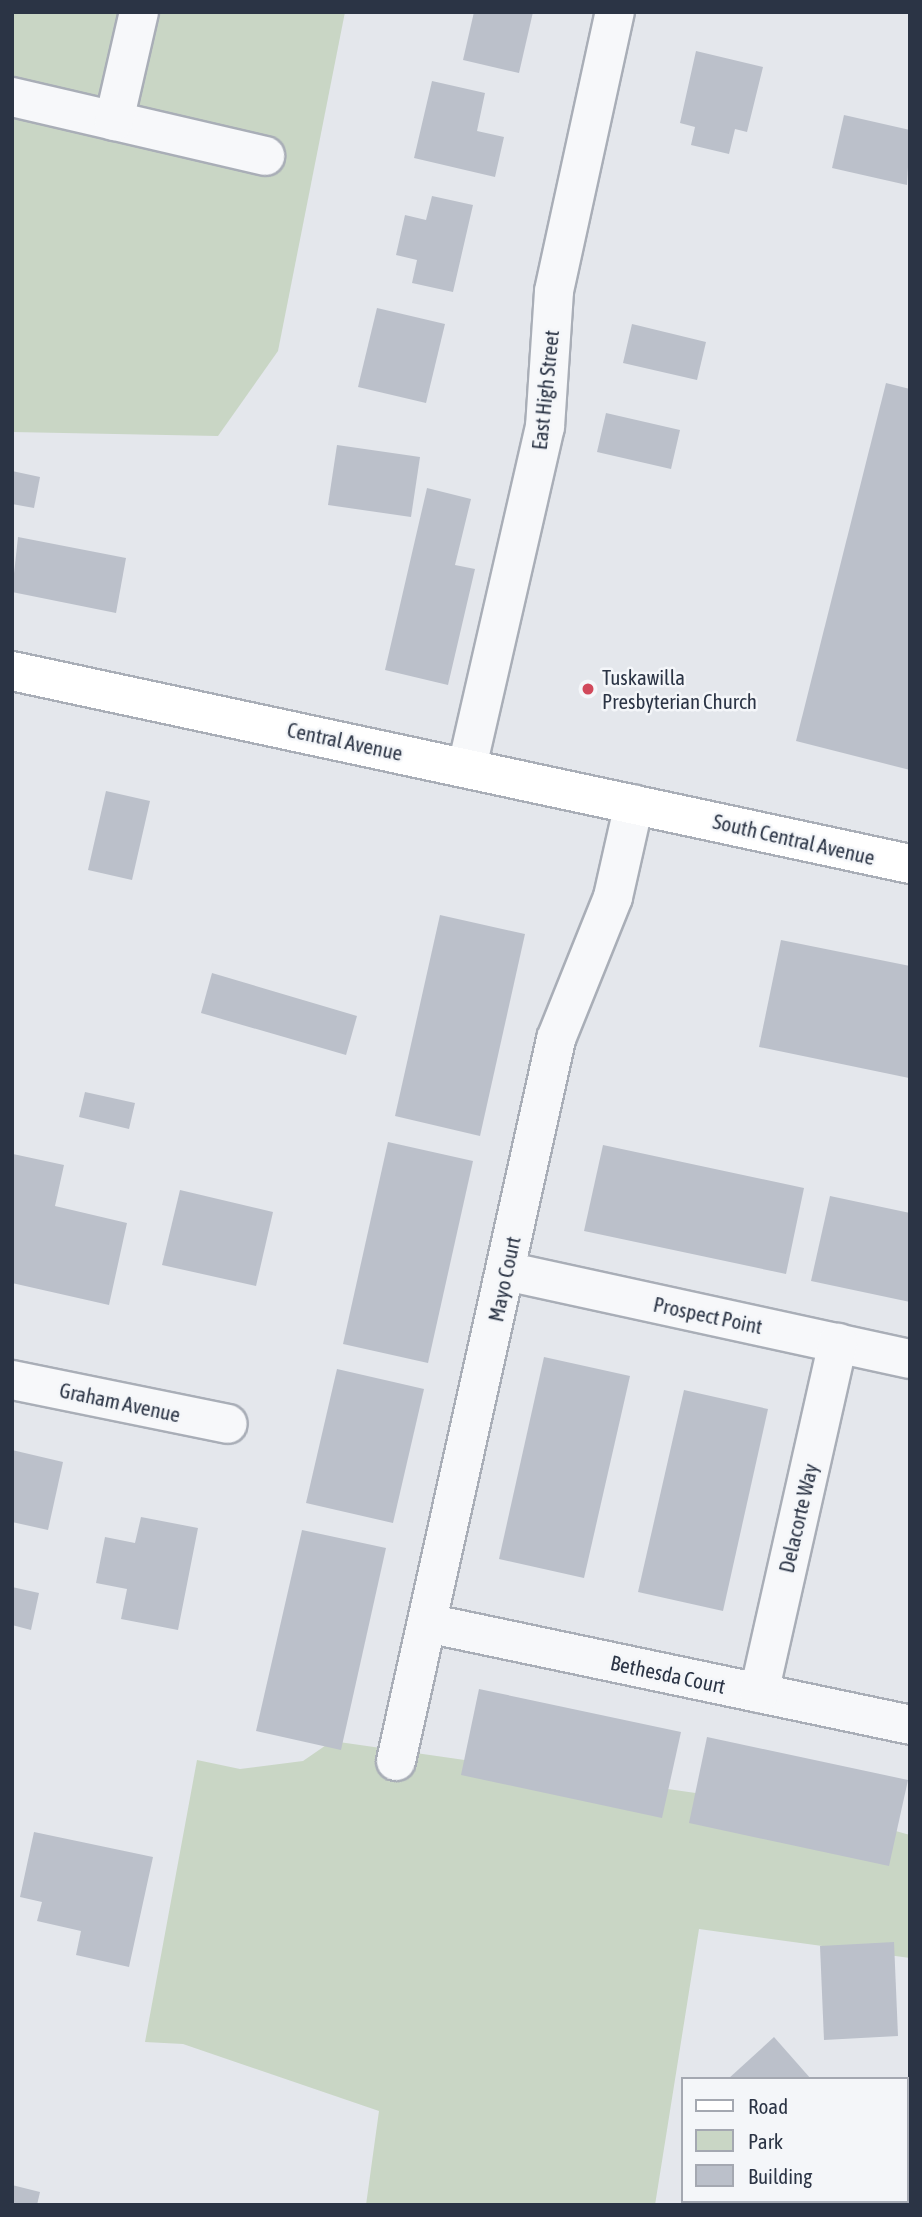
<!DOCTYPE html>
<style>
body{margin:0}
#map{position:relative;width:922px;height:2217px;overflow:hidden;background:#e4e7ec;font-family:"Asap Condensed",sans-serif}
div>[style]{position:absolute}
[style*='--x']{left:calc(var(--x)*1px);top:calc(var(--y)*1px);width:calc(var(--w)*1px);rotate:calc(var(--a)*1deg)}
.green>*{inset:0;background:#c9d6c5}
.building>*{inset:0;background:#bbc0ca}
.roads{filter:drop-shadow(2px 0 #a9aeb7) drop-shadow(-2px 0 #a9aeb7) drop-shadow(0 2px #a9aeb7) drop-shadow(0 -2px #a9aeb7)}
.minor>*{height:38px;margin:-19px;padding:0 19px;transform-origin:19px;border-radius:19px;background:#f7f8fa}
.major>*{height:38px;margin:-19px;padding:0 19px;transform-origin:19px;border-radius:19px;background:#fff}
.dots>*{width:19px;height:19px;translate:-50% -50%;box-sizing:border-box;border:4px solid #f4f6f9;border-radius:50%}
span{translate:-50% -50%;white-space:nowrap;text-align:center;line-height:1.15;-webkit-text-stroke:5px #f4f6f9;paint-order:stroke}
.street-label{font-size:21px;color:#2b3445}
.poi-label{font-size:21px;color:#2b3445}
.left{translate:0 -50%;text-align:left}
.frame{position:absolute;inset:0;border:14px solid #2b3445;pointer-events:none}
.legend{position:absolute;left:681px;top:2077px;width:228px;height:126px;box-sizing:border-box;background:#f4f6f9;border:2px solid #a4a8b1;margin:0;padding:9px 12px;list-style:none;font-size:21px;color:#2b3445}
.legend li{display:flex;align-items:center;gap:14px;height:35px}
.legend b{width:35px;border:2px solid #a4a8b1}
</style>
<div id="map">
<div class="green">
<div style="clip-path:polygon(12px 12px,345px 12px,278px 351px,218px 436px,12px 432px)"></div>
<div style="clip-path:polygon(332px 1741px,828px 1812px,910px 1835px,910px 1958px,699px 1929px,655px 2205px,366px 2205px,379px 2111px,183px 2044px,145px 2042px,197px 1760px,240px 1769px,303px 1761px)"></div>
</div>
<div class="building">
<div style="clip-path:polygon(474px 12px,533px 12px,519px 73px,463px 60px)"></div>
<div style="clip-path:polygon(696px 51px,763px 67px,747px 132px,735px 129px,729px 154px,691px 145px,695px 127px,680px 123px)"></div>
<div style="clip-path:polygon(432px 81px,485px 93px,477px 131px,504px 137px,495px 177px,414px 158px)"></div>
<div style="clip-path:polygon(844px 115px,910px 130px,907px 185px,832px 168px)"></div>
<div style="clip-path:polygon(432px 196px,473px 205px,453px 292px,412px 283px,417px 260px,396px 255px,405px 215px,426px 220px)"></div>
<div style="clip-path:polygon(377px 308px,445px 324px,426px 403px,358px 387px)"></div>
<div style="clip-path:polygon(632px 324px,706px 342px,697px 380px,623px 363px)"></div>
<div style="clip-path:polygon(886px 383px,910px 389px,910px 770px,796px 741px)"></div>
<div style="clip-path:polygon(606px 413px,680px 430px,671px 469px,597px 452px)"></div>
<div style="clip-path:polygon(337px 445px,420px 457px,411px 517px,328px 505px)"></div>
<div style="clip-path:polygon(12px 471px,40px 477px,34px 508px,12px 504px)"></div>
<div style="clip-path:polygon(427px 488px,471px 499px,455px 565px,475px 569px,448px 685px,385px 670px)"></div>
<div style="clip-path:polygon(18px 537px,126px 558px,116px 613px,12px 592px)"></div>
<div style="clip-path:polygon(106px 791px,150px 801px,132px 880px,88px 870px)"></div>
<div style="clip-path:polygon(440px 915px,525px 934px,480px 1136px,395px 1116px)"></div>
<div style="clip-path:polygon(781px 940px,910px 966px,909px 1078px,759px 1047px)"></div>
<div style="clip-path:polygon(212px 973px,357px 1016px,346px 1055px,201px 1013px)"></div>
<div style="clip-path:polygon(85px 1092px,135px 1103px,129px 1129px,79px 1117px)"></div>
<div style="clip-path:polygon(388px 1142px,473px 1161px,428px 1363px,343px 1344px)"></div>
<div style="clip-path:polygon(603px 1145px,804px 1188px,786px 1274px,584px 1231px)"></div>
<div style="clip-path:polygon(13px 1154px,64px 1165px,55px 1206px,127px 1223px,109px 1305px,12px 1283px)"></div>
<div style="clip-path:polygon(180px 1190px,273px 1212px,256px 1286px,162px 1265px)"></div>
<div style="clip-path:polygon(830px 1196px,910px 1213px,910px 1302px,811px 1281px)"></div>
<div style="clip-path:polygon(544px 1357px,630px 1376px,584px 1578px,499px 1559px)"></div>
<div style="clip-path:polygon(337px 1369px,424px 1389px,393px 1523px,306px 1503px)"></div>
<div style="clip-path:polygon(684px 1390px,768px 1409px,723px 1611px,638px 1592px)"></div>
<div style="clip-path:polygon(12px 1450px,63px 1462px,48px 1530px,12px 1522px)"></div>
<div style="clip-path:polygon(141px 1517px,198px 1528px,178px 1630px,121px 1619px,127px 1589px,96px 1583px,105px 1537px,135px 1543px)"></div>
<div style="clip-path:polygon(302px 1530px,386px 1548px,341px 1750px,256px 1731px)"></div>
<div style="clip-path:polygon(12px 1587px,39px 1593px,31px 1630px,12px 1625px)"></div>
<div style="clip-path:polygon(479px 1689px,681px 1732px,662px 1818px,461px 1775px)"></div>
<div style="clip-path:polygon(707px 1737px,908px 1780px,889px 1866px,689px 1823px)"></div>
<div style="clip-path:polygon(34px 1832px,153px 1857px,129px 1967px,76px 1955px,81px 1931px,37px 1921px,42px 1902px,20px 1897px)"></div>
<div style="clip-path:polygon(894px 1942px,898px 2036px,824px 2040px,820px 1946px)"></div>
<div style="clip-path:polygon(774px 2037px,811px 2079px,728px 2079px)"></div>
<div style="clip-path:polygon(12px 2185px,40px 2192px,37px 2205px,12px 2205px)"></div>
</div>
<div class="roads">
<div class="minor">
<div style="--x:12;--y:97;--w:260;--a:13.1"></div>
<div style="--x:114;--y:121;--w:112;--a:-77.1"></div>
<div style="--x:467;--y:767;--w:349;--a:-77.1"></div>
<div style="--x:545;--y:427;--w:136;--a:-86.2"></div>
<div style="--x:554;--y:291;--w:286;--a:-77.7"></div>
<div style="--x:506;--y:1271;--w:413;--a:12.3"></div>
<div style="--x:12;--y:1380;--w:220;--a:11.5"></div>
<div style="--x:427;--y:1623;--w:494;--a:11.9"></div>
<div style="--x:759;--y:1693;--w:359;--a:-77.3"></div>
<div style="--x:396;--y:1761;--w:740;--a:-77.5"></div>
<div style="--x:556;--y:1039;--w:153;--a:-68.1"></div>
<div style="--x:613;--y:897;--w:95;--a:-77.3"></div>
<div style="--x:906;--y:2155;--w:4;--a:-14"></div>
<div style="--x:865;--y:2205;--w:4;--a:-76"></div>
</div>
<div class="major">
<div style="--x:12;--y:671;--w:919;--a:12.13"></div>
</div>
</div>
<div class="dots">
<div style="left:588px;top:689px;background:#d1495b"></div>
</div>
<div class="street-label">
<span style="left:545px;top:390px;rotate:-84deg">East High Street</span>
<span style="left:345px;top:741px;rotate:12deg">Central Avenue</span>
<span style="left:794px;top:839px;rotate:13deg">South Central Avenue</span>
<span style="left:504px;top:1279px;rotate:-78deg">Mayo Court</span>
<span style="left:708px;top:1315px;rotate:12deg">Prospect Point</span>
<span style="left:120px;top:1402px;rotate:12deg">Graham Avenue</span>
<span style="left:798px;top:1518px;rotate:-77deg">Delacorte Way</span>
<span style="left:668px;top:1674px;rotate:12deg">Bethesda Court</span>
</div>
<div class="poi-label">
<span class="left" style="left:602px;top:689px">Tuskawilla<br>Presbyterian Church</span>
</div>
<div class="frame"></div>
<ul class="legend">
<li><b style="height:9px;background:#fff"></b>Road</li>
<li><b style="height:19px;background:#c9d6c5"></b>Park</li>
<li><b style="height:19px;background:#bbc0ca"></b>Building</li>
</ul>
</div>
